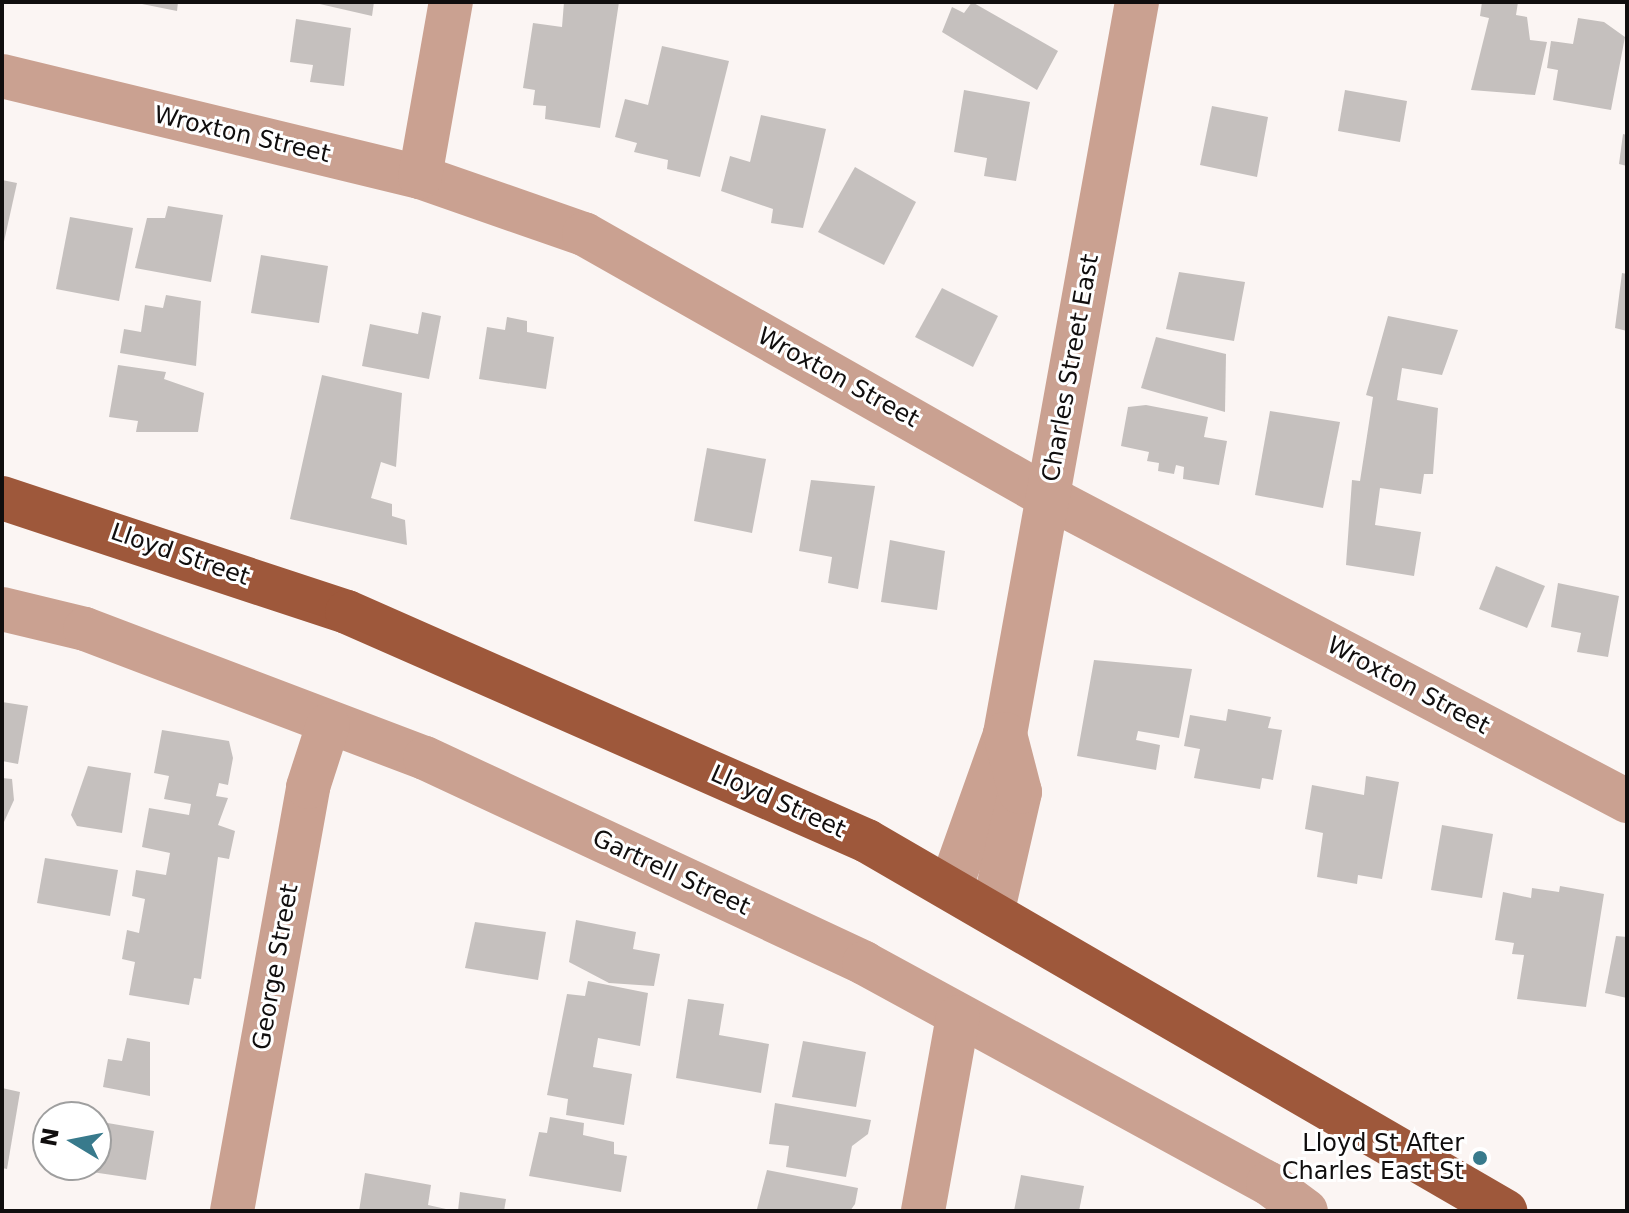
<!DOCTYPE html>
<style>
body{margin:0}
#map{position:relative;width:1629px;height:1213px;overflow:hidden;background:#fbf5f3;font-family:"DejaVu Sans",sans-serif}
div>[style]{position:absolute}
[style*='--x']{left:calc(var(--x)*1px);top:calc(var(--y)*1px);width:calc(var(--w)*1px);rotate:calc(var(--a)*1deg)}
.building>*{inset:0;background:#c5c0be}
.minor>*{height:44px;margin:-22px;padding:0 22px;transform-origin:22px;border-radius:22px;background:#caa191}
.major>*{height:44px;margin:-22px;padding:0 22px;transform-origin:22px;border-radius:22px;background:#9e583b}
.dots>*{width:22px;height:22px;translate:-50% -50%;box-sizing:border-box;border:4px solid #fff;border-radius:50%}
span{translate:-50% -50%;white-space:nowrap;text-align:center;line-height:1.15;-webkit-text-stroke:6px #fff;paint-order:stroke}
.street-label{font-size:24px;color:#100e0e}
.poi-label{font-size:24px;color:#100e0e}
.right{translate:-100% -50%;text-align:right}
.frame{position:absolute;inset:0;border:4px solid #100e0e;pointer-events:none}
.north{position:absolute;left:32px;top:1101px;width:80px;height:80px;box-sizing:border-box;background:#fff;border:2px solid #9f9f9f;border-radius:50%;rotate:280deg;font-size:22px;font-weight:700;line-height:32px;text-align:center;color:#100e0e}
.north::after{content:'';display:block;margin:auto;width:28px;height:36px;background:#387a8c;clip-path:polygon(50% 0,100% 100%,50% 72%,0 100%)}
</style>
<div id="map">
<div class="building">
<div style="clip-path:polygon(132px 2px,178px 2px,177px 11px)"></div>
<div style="clip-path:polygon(311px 2px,374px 2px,372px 16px)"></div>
<div style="clip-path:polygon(564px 2px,619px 2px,600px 128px,545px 119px,546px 106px,533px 105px,535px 90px,523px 88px,533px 23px,562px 27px)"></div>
<div style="clip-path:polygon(972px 2px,1058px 51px,1037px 90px,942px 32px,952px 7px,964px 13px)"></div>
<div style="clip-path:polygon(1482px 2px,1518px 2px,1516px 15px,1527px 17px,1530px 40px,1547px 42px,1535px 95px,1471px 90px,1489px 18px,1480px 16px)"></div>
<div style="clip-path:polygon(1578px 18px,1604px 22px,1625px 37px,1611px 110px,1553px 100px,1558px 70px,1547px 68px,1551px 41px,1573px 44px)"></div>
<div style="clip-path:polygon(296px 19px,351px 28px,344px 86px,310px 82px,313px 65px,290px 62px)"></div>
<div style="clip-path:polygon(662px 46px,729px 61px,700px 177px,667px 169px,668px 160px,634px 152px,637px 143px,615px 137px,625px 99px,648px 105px)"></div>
<div style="clip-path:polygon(964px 90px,1030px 102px,1016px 181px,984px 176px,987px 158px,954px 152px)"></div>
<div style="clip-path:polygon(1345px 90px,1407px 101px,1400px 142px,1338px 131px)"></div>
<div style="clip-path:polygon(1212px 106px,1268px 117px,1257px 177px,1200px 165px)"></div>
<div style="clip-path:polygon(761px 115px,826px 129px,803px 228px,771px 223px,773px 209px,721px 191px,730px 156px,750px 162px)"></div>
<div style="clip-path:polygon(1623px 134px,1627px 135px,1627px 166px,1619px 164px)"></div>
<div style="clip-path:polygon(855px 167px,916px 202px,884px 265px,818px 232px)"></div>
<div style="clip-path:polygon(2px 180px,17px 183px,3px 246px,2px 245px)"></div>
<div style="clip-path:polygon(168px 206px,223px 215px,211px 282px,135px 268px,147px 218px,165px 218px)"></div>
<div style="clip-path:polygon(70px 217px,133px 228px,119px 301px,56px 289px)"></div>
<div style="clip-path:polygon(261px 255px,328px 266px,319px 323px,251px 313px)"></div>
<div style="clip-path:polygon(1179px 272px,1245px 282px,1234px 341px,1166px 329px)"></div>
<div style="clip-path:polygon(1622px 273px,1627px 274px,1627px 331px,1615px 328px)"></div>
<div style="clip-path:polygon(942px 288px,998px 316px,973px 367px,915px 337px)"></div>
<div style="clip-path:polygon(166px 295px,201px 301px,196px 366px,120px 353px,124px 329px,141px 332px,145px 305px,163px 308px)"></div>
<div style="clip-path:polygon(422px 312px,441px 316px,429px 379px,362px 366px,370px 324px,418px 334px)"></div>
<div style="clip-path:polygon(1388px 316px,1458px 330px,1442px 375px,1402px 368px,1397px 400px,1438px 408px,1433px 474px,1424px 474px,1421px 494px,1380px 488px,1375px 525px,1421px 532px,1414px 576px,1346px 565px,1352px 480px,1360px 481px,1373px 397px,1366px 395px)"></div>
<div style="clip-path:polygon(507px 317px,527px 321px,527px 332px,554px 337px,546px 389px,479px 379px,487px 327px,505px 330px)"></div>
<div style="clip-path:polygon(1156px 337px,1226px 354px,1225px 412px,1141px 388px)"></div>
<div style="clip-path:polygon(118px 365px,166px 372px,164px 379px,204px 393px,198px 432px,136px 432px,138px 421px,109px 417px)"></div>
<div style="clip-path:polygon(322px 375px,402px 393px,396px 467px,381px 462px,371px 498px,392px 504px,392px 516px,405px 520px,407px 545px,290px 519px)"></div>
<div style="clip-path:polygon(1146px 405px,1208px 417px,1204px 437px,1227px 441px,1219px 485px,1183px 479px,1184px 467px,1176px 465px,1174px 474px,1158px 471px,1159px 463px,1147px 461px,1149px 452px,1121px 446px,1128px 407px)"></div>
<div style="clip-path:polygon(1270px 411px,1340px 422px,1323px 508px,1255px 495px)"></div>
<div style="clip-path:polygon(707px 448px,766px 459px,752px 533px,694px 521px)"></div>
<div style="clip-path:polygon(811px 480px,875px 486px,858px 589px,828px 583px,832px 557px,799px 551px)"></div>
<div style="clip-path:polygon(890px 540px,945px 551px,937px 610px,881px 602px)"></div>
<div style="clip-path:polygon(1496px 566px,1545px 586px,1527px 628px,1479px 609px)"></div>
<div style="clip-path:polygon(1558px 583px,1619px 596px,1608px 657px,1577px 652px,1581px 633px,1551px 627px)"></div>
<div style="clip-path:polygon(1094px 660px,1192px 669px,1179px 738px,1138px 731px,1136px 740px,1160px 745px,1156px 770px,1077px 756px)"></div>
<div style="clip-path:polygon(2px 702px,28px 706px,18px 764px,2px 761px)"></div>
<div style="clip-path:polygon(1228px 709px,1271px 717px,1268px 728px,1282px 730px,1273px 780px,1262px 778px,1260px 789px,1194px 778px,1200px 749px,1184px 746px,1190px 715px,1226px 721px)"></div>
<div style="clip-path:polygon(162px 730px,229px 741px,233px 758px,228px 785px,219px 783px,216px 796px,228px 798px,218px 825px,235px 831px,229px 859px,218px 857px,201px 979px,194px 978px,189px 1005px,129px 995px,135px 962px,122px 959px,127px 930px,139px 933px,145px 899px,132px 896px,136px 870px,166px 875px,170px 853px,142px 847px,149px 808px,189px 815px,191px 804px,164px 799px,169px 776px,154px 773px)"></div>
<div style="clip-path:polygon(88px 766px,131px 773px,122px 833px,77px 826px,71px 815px)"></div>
<div style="clip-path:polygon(1366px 776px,1399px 782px,1382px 879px,1358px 875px,1357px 884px,1317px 877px,1323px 833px,1305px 829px,1312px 785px,1364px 795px)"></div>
<div style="clip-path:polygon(2px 778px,12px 779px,14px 800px,4px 822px)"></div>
<div style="clip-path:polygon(1442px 825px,1493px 834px,1482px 898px,1431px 890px)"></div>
<div style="clip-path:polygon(45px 858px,118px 870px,110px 916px,37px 903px)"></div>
<div style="clip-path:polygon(1560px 886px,1604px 894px,1586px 1007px,1517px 999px,1524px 955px,1512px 954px,1514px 943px,1495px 940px,1503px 892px,1531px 898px,1532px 888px,1559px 892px)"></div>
<div style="clip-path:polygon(576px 920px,636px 932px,633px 949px,660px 954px,654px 986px,609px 983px,569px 962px)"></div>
<div style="clip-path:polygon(475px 922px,546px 932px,538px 980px,465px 968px)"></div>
<div style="clip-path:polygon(1616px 936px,1627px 937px,1627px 998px,1605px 993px)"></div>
<div style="clip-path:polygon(588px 981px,648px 993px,640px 1046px,598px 1038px,593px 1067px,632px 1074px,624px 1125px,566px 1115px,568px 1099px,547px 1095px,567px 994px,585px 996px)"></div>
<div style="clip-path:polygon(688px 999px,724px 1004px,719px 1035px,769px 1044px,761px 1093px,676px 1078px)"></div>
<div style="clip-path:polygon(127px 1038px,150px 1042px,150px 1096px,103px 1087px,108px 1059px,122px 1061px)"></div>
<div style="clip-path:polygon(803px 1041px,866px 1052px,856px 1107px,792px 1097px)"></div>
<div style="clip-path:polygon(2px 1088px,20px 1092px,7px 1169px,2px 1168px)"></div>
<div style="clip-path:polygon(775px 1103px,871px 1120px,868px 1134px,852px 1146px,846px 1177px,786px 1167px,789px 1146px,769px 1144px)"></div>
<div style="clip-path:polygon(550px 1117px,584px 1123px,583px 1135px,614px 1142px,614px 1154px,627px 1156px,621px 1192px,529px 1176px,539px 1132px,547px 1133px)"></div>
<div style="clip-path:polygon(96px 1121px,154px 1131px,146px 1180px,85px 1171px,96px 1165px)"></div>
<div style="clip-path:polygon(767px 1170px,858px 1188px,855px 1204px,850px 1211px,757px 1209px)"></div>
<div style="clip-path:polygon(365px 1173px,431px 1185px,428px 1205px,455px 1211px,359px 1211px)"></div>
<div style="clip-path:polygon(1021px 1175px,1084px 1186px,1079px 1211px,1014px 1211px)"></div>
<div style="clip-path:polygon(460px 1192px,506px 1199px,504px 1211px,458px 1211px)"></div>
</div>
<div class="minor">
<div style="--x:2;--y:76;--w:430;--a:13.6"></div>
<div style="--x:420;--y:177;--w:174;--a:19.2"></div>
<div style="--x:584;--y:234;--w:533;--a:29.55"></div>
<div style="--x:1048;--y:497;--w:654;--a:27.7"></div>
<div style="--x:420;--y:177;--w:178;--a:-80"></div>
<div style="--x:2;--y:609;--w:85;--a:13.5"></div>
<div style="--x:85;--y:629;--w:364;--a:20.8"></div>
<div style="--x:425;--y:758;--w:485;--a:25"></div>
<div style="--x:864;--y:963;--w:460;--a:28.6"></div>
<div style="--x:1268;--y:1183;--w:47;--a:36.4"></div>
<div style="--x:951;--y:886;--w:161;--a:-70.4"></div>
<div style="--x:1005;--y:734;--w:744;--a:-79.78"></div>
<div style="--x:993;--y:910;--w:121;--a:-77.1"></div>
<div style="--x:1020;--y:792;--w:60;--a:-104.5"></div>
<div style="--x:232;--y:1211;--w:431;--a:-79.8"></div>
<div style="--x:308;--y:787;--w:65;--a:-72.1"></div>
<div style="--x:923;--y:1211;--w:197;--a:-79.8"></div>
</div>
<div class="major">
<div style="--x:2;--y:498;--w:363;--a:18.3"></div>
<div style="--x:347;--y:612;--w:568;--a:23.77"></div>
<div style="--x:867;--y:841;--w:738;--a:30.11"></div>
</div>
<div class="dots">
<div style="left:1480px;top:1158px;background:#387a8c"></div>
</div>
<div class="street-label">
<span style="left:242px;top:135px;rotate:13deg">Wroxton Street</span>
<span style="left:1071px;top:368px;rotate:-80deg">Charles Street East</span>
<span style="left:838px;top:378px;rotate:29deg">Wroxton Street</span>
<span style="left:180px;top:555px;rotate:19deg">Lloyd Street</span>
<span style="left:1408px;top:686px;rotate:28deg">Wroxton Street</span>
<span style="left:778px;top:802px;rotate:24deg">Lloyd Street</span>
<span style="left:671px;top:873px;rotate:25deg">Gartrell Street</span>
<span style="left:276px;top:967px;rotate:-80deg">George Street</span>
</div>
<div class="poi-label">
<span class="right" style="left:1464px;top:1158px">Lloyd St After<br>Charles East St</span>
</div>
<div class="frame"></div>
<div class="north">N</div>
</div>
